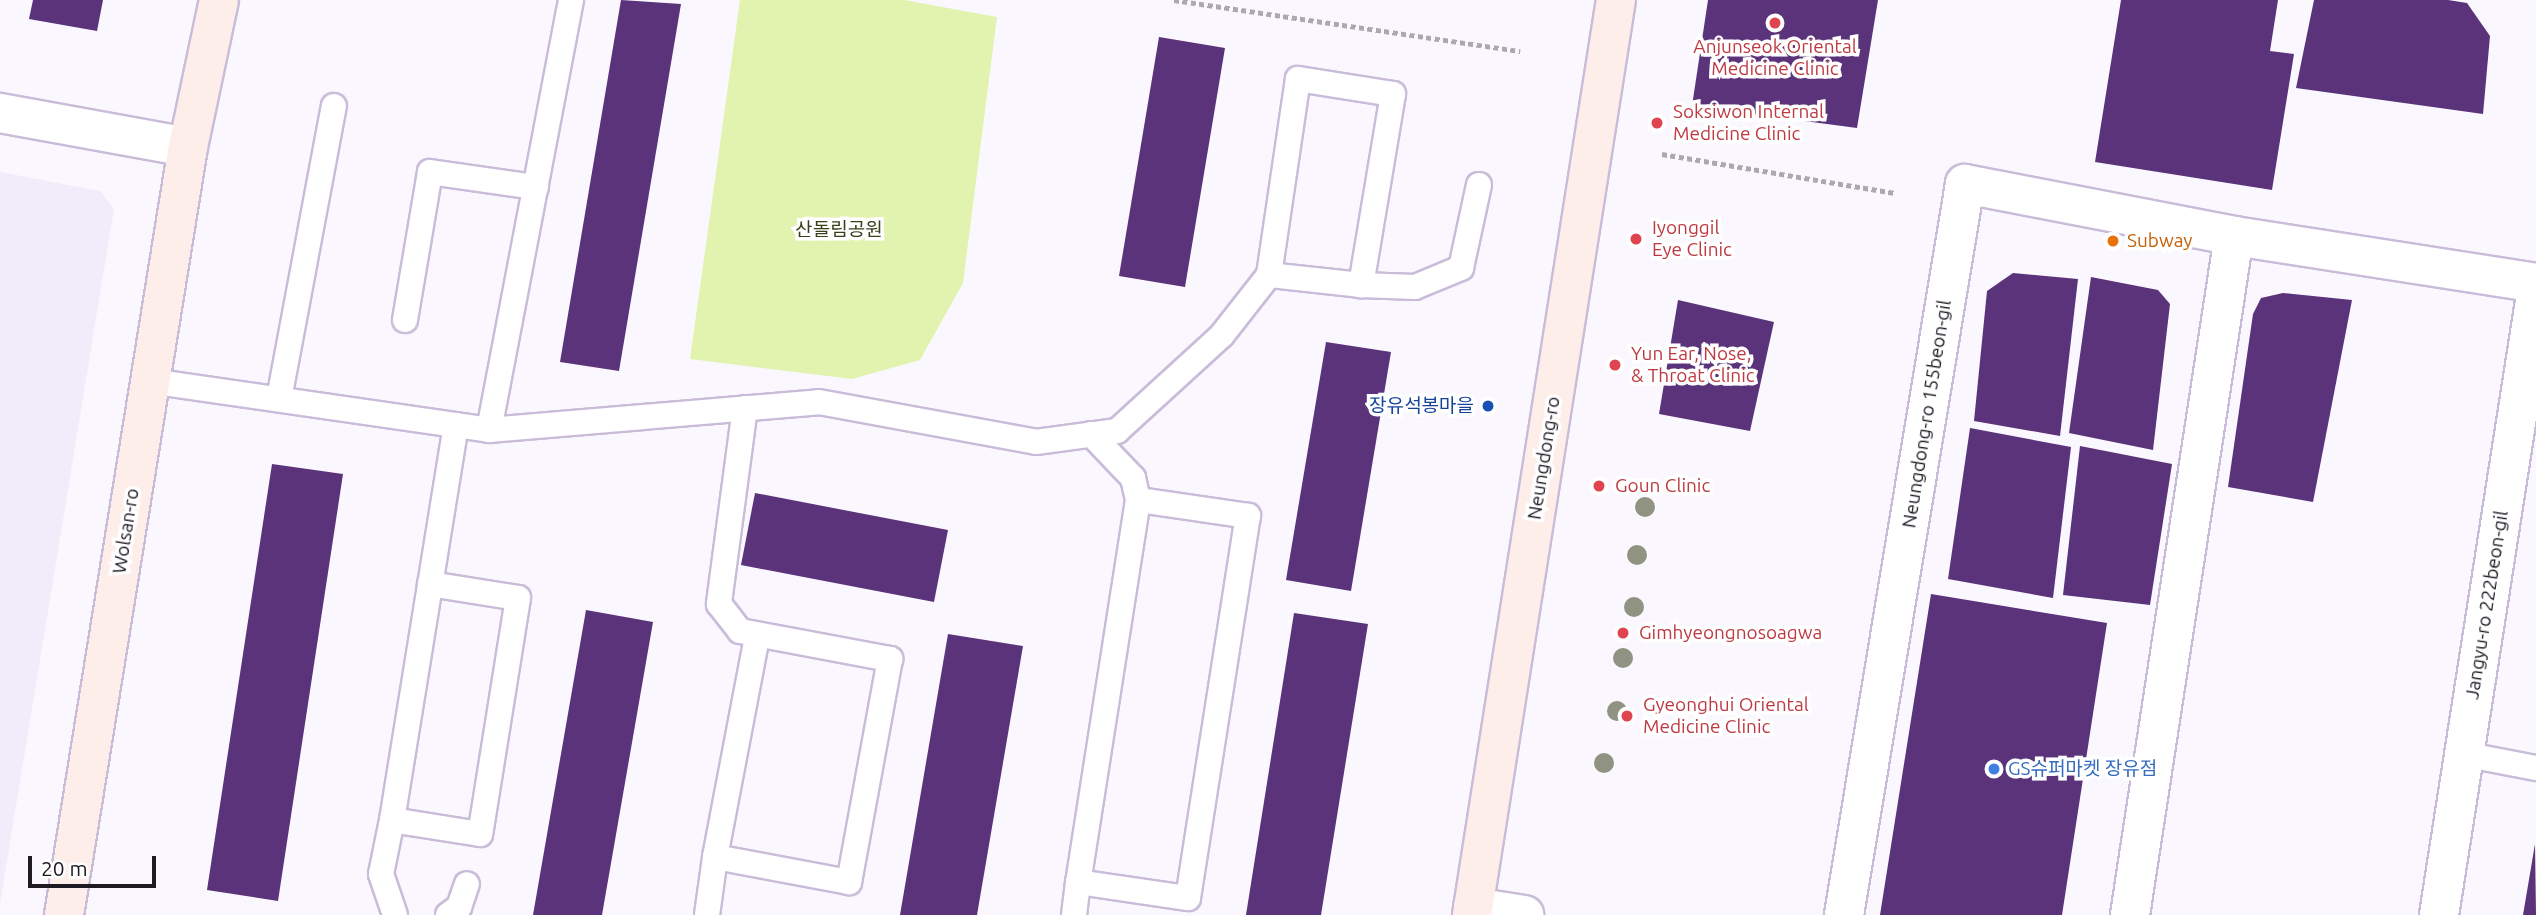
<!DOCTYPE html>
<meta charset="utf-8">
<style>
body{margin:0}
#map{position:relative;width:2536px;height:915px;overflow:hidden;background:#faf8fe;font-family:Ubuntu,"Noto Sans KR",sans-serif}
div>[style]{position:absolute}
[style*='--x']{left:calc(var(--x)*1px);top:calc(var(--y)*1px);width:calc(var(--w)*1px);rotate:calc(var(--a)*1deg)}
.built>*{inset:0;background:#f2ebfa}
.green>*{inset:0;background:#e1f3af}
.building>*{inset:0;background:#5a337a}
.path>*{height:4.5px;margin-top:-2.25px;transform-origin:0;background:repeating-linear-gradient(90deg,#aba8af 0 5px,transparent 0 8.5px)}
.roads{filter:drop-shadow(2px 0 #c9bcd9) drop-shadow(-2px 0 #c9bcd9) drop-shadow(0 2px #c9bcd9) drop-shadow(0 -2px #c9bcd9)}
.lane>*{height:24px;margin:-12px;padding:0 12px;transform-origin:12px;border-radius:12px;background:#fff}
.street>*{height:38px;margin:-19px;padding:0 19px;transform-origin:19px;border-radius:19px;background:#fff}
.secondary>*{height:38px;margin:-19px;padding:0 19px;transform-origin:19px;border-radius:19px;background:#feeeea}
.trees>*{width:20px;height:20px;margin:-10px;border-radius:50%;background:#909381}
.dots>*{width:19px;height:19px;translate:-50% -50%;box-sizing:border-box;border:4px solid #fff;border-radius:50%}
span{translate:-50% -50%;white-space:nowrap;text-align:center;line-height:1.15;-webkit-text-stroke:7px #fff;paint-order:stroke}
.health-label{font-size:19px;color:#be3a42}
.left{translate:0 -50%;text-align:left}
.park-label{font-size:19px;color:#39411b}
.food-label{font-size:19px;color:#c56008}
.transit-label{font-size:19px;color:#164399}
.right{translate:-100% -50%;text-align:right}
.street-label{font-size:19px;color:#1e1923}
.shop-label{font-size:19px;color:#366cbe}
.scale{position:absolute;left:28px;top:856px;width:128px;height:32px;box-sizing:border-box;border:4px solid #1e1923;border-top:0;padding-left:9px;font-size:21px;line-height:24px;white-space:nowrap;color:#1e1923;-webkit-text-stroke:5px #fff;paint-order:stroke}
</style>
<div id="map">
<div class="built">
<div style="clip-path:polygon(0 172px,100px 191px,114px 209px,0 904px)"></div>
</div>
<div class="green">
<div style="clip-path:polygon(740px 0,904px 0,997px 17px,963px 283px,920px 360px,852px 379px,690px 359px)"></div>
</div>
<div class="building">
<div style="clip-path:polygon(33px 0,103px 0,97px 31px,29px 19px)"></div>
<div style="clip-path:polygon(621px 0,681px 4px,619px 371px,560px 362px)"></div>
<div style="clip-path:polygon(1708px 0,1878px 0,1857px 128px,1692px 106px)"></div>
<div style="clip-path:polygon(2121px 0,2278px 0,2270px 51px,2294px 54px,2272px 190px,2095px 162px)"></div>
<div style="clip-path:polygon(2314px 0,2448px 0,2467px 3px,2490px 36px,2483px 114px,2296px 88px)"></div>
<div style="clip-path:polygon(1159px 37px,1225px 48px,1185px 287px,1119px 276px)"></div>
<div style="clip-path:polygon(2013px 273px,2078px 279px,2060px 436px,1974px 421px,1987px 291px)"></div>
<div style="clip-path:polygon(2091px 277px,2158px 290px,2170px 304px,2153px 450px,2069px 433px)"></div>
<div style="clip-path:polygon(2283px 293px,2352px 300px,2313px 502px,2228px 487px,2253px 314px,2261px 298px)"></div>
<div style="clip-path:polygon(1678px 300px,1774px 322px,1750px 431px,1659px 414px)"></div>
<div style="clip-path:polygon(1326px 342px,1391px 352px,1351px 591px,1286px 580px)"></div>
<div style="clip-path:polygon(1970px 428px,2071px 447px,2053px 598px,1948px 579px)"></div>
<div style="clip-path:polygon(2080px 446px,2172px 464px,2150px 605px,2063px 595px)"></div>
<div style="clip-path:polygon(272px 464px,343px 474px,278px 901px,207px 890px)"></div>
<div style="clip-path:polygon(755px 493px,948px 530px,934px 602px,741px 565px)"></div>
<div style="clip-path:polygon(1931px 594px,2107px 623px,2062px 915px,1880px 915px)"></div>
<div style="clip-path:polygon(586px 610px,653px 622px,602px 915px,533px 915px)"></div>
<div style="clip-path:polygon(1294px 613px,1368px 624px,1321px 915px,1246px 915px)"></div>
<div style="clip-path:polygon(948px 634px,1023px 646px,977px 915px,900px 915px)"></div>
<div style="clip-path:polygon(2535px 844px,2536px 915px,2523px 915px)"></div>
</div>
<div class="path">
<div style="--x:1174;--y:0;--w:350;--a:8.4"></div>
<div style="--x:1662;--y:154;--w:236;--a:9.5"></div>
</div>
<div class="roads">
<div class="lane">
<div style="--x:1361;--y:285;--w:54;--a:2.1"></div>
<div style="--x:1415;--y:287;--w:50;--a:-22.4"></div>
<div style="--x:1461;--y:268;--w:85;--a:-77.8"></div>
<div style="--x:405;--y:320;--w:150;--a:-80.4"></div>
<div style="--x:430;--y:172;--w:107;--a:8.1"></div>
<div style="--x:150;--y:381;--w:343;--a:8.2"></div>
<div style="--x:489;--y:430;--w:331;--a:-4.8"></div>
<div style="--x:819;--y:402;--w:221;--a:10.4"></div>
<div style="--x:1036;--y:442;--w:82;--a:-7.7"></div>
<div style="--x:1117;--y:431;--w:142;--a:-42.4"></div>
<div style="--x:1222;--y:335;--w:76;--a:-51.9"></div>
<div style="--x:1269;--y:275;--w:198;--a:-81.6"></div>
<div style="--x:1298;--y:79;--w:96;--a:9"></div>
<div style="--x:1393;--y:94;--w:194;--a:99.5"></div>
<div style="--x:1361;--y:285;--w:93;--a:-173.8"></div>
<div style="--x:279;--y:399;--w:298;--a:-79.4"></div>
<div style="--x:745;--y:408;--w:198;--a:97.6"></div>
<div style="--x:719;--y:604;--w:34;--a:52"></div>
<div style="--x:740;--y:631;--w:153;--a:10.6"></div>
<div style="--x:890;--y:659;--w:227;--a:100.4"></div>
<div style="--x:849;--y:882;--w:136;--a:-169.4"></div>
<div style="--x:715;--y:857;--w:225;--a:-79.2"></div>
<div style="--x:489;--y:430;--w:438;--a:-79.2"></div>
<div style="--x:1091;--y:434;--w:61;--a:46.3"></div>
<div style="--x:1133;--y:478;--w:23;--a:77"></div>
<div style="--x:1138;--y:500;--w:387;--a:98.9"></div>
<div style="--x:1078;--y:882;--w:111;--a:8.3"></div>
<div style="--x:1188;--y:898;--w:387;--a:-81.1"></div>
<div style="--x:1248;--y:516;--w:111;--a:-171.7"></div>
<div style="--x:430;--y:584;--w:89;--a:9"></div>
<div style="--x:518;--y:598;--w:239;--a:99.1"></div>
<div style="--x:480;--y:834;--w:89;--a:-171"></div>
<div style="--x:392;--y:820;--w:400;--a:-80.8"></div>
<div style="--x:2463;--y:754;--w:74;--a:10.9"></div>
<div style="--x:392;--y:820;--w:55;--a:101.5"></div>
<div style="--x:381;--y:874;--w:43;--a:71.1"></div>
<div style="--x:448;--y:915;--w:14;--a:-36"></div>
<div style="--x:459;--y:907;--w:24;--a:-71"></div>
<div style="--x:707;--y:915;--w:59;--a:-82.1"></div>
<div style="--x:1074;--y:915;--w:33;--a:-83"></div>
</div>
<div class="street">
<div style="--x:0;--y:113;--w:191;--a:10.3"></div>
<div style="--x:1473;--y:907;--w:52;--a:8.9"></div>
<div style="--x:1844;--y:915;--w:741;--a:-80.6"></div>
<div style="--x:1965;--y:184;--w:274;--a:10.9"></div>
<div style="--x:2234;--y:236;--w:306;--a:8.8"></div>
<div style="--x:2130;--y:915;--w:687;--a:-81.29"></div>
<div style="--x:2439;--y:915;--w:628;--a:-81.11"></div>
</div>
<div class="secondary">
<div style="--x:64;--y:915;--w:778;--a:-80.83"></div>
<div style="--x:188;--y:147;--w:150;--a:-78.1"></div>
<div style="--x:1472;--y:915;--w:926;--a:-81.06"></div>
</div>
</div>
<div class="trees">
<div style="left:1645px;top:507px"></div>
<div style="left:1637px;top:555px"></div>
<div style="left:1634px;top:607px"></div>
<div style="left:1623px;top:658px"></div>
<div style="left:1617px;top:711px"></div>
<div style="left:1604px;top:763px"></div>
</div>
<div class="dots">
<div style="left:1775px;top:23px;background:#e0444e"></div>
<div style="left:1657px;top:123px;background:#e0444e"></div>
<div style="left:1636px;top:239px;background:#e0444e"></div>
<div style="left:2113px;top:241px;background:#e8710a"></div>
<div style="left:1615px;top:365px;background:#e0444e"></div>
<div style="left:1488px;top:406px;background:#1a4fb4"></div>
<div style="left:1599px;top:486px;background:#e0444e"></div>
<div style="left:1623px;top:633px;background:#e0444e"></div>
<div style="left:1627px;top:716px;background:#e0444e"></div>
<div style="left:1994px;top:769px;background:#3f7fe0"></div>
</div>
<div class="health-label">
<span style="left:1775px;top:58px">Anjunseok Oriental<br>Medicine Clinic</span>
<span class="left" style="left:1673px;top:123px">Soksiwon Internal<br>Medicine Clinic</span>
<span class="left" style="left:1652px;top:239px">Iyonggil<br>Eye Clinic</span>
<span class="left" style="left:1631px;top:365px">Yun Ear, Nose,<br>&amp; Throat Clinic</span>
<span class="left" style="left:1615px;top:486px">Goun Clinic</span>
<span class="left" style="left:1639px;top:633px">Gimhyeongnosoagwa</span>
<span class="left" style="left:1643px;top:716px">Gyeonghui Oriental<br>Medicine Clinic</span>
</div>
<div class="park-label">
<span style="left:839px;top:230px">산돌림공원</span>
</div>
<div class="food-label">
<span class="left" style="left:2127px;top:241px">Subway</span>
</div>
<div class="transit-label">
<span class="right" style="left:1474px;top:406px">장유석봉마을</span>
</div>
<div class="street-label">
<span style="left:1927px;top:414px;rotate:-81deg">Neungdong-ro 155beon-gil</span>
<span style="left:1544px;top:458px;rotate:-81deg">Neungdong-ro</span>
<span style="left:126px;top:531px;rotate:-81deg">Wolsan-ro</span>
<span style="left:2487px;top:605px;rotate:-81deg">Jangyu-ro 222beon-gil</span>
</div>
<div class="shop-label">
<span class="left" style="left:2008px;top:769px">GS슈퍼마켓 장유점</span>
</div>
<div class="scale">20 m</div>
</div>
